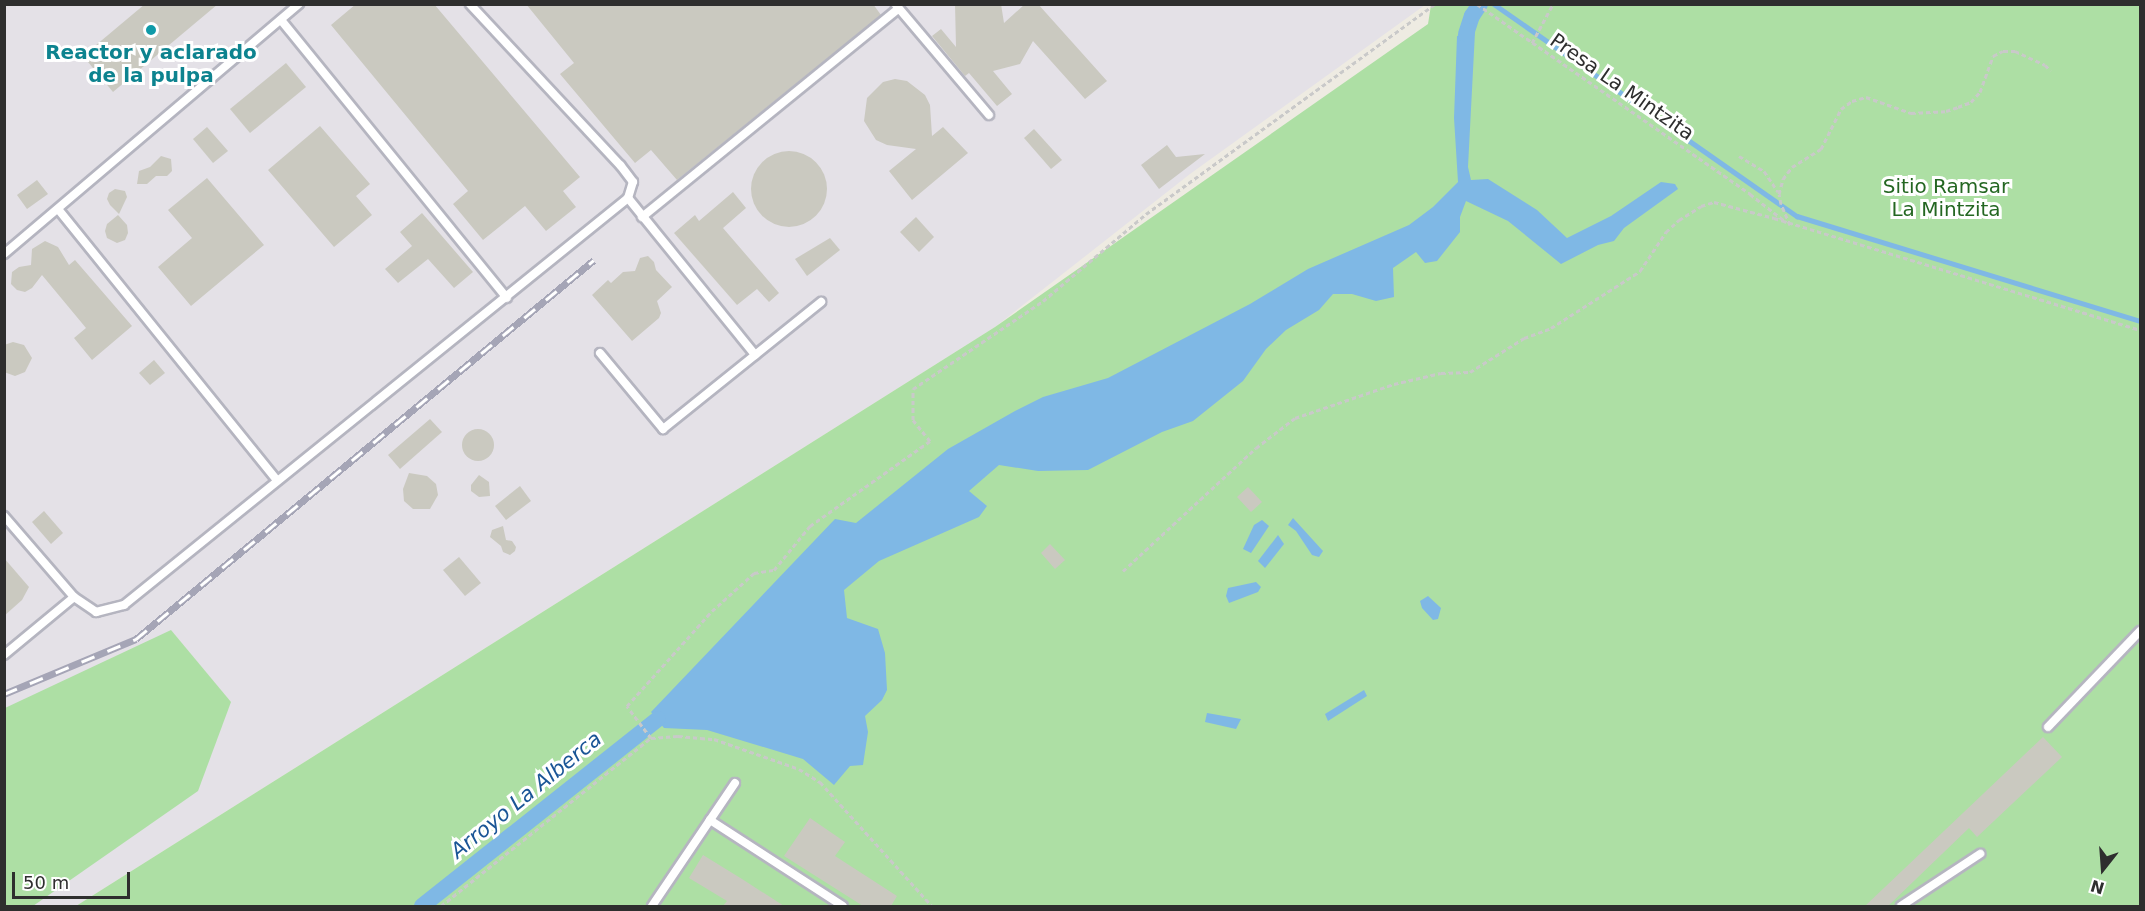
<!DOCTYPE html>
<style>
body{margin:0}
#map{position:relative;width:2145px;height:911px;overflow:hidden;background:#eeebe2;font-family:"DejaVu Sans",sans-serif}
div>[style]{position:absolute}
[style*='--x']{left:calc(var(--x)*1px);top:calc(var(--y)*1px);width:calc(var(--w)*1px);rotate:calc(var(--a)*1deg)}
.industrial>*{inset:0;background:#e4e1e7}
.green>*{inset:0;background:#addfa4}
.water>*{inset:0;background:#7fb8e5}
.stream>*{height:4.5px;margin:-2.25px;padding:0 2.25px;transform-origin:2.25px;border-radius:2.25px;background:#7fb8e5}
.canal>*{height:16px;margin:-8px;padding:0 8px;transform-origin:8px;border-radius:8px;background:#7fb8e5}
.building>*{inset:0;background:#cac9c0}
.round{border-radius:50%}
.path>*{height:3px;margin-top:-1.5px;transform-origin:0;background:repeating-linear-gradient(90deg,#c9c9c9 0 4.5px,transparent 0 7.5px)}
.roads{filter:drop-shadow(2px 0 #b5b5c0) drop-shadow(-2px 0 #b5b5c0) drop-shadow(0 2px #b5b5c0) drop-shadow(0 -2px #b5b5c0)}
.lane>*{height:8px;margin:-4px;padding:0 4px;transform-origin:4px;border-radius:4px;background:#fff}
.rail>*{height:7px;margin-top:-3.5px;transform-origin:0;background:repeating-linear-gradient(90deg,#fff 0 14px,#a5a5b6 0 28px);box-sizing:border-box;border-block:2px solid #a5a5b6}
.dots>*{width:16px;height:16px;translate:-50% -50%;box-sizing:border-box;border:3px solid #fff;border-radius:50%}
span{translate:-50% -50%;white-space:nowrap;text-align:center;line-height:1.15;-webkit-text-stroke:6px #fff;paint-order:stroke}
.culture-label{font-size:20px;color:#0d838f;font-weight:700}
.street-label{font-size:20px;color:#2e2e2e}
.park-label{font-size:20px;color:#246722}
.water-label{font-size:21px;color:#1a5596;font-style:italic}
.frame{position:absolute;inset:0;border:6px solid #2e2e2e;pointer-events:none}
.north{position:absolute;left:2073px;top:839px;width:60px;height:60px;-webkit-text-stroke:4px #fff;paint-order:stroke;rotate:197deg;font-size:16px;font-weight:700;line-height:24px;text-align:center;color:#2e2e2e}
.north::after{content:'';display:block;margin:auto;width:21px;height:27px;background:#2e2e2e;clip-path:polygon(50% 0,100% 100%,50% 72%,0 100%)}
.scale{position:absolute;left:12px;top:872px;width:118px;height:27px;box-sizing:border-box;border:3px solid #2e2e2e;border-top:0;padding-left:8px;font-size:18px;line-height:21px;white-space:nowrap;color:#2e2e2e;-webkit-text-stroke:4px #fff;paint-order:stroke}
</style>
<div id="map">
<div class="industrial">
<div style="clip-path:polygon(5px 5px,1425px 5px,1190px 174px,995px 327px,76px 906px,5px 906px)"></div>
</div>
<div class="green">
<div style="clip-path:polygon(1431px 5px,2140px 5px,2140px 906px,76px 906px,995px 327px,1428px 24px)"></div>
<div style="clip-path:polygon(171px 630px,231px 702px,198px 791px,33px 906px,5px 906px,5px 708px)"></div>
</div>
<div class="water">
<div style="clip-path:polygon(1475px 32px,1468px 167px,1471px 180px,1488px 179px,1537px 210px,1567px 238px,1611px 216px,1661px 182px,1675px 184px,1678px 189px,1624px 228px,1614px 241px,1598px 245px,1561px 264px,1508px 221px,1466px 201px,1460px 217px,1460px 232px,1437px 261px,1425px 263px,1416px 252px,1393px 268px,1394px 297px,1376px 301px,1352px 294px,1333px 294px,1319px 310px,1286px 330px,1266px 349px,1243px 381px,1193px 421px,1162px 432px,1088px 470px,1038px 471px,999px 465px,969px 491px,987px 506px,979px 517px,879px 561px,844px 590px,847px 618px,878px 629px,885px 653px,887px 690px,882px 700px,865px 716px,868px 732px,863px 765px,850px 766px,834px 785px,803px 759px,707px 730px,664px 728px,651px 712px,835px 519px,856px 523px,948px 449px,1015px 411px,1043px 397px,1108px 378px,1250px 304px,1308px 269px,1409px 225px,1433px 207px,1458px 182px,1454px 118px,1457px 36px)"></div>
<div style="clip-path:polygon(1293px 518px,1323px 551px,1319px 557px,1312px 555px,1296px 531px,1288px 525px)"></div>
<div style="clip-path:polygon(1262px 520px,1269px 526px,1251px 553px,1243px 549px,1254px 525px)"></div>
<div style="clip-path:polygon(1278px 535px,1284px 544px,1265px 568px,1258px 561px)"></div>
<div style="clip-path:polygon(1256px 582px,1261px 587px,1258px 592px,1229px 603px,1226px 596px,1228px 588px)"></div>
<div style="clip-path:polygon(1428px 596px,1441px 608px,1438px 619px,1433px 620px,1422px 608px,1420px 601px)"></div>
<div style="clip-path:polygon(1364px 690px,1367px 696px,1328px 721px,1325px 714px)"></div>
<div style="clip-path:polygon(1207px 713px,1241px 719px,1236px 729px,1205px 722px)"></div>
</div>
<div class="stream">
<div style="--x:1494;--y:4;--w:370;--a:35"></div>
<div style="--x:1797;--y:216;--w:359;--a:17"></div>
</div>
<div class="canal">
<div style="--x:1466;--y:34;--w:19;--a:-72"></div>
<div style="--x:1472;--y:16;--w:14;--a:-56"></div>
<div style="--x:422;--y:906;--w:301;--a:-38.4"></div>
</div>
<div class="building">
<div style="clip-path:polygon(145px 4px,218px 4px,113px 92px,83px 56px)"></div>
<div style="clip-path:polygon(356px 4px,434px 4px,580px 177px,563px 191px,576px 207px,546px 231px,525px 206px,483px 240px,453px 204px,468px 191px,331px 25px)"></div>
<div style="clip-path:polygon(526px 4px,873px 4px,881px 15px,677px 180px,651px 150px,635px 163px,560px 74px,574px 63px)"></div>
<div style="clip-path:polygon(955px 4px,1001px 4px,1004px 23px,1025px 4px,1038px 4px,1107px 81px,1085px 99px,1033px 41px,1020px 64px,993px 71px,1012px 94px,997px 106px,969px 73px,965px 76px,932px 36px,941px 29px,956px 47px)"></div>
<div style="clip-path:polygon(286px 63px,306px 87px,250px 133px,230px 109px)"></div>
<div style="clip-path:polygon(895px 79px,907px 81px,925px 95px,930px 105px,932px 136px,943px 127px,968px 153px,912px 200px,889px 171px,916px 149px,887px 145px,876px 140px,864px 121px,867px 98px,883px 82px)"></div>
<div style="clip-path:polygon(320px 126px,370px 184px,356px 196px,372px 215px,334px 247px,268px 170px)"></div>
<div style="clip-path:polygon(207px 127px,228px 151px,213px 163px,193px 139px)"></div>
<div style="clip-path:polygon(1034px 129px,1062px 160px,1051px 169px,1024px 138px)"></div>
<div style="clip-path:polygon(1167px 145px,1176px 157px,1205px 154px,1159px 189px,1141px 165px)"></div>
<div class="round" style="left:751px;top:151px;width:76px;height:76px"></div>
<div style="clip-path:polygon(161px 156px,171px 159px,172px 171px,167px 176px,156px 176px,147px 184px,137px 184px,139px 171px,150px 167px)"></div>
<div style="clip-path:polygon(207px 178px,264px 245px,191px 306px,158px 267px,192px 238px,168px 210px)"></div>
<div style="clip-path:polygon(37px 180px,48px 194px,27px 209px,17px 195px)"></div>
<div style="clip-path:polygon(115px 189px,125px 191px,127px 197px,119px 214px,110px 205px,107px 199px,109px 193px)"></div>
<div style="clip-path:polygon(733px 192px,746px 208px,723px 228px,779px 293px,769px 302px,757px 289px,737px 305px,674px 233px,695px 215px,699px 221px)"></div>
<div style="clip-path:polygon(422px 213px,473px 272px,454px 288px,428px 259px,398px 283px,385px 269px,412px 246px,400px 232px)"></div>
<div style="clip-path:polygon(118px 215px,127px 225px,128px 233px,125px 240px,117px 243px,107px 238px,105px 231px,107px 224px)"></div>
<div style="clip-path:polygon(916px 217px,934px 237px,919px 252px,900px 232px)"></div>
<div style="clip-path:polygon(830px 238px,840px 250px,807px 276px,795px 259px)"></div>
<div style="clip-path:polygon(45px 241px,58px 247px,69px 265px,75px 260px,132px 326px,92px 360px,74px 338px,86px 328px,42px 275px,32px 288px,25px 292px,17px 290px,11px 284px,12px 272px,19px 267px,31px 265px,32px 249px)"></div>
<div style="clip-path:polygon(648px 256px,654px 262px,656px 270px,672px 287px,657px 301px,661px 313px,659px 318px,632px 341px,592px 295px,608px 280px,611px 283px,623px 272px,635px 271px,640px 258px)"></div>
<div style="clip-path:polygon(13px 342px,24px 345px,32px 358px,25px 372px,15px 376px,4px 372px,4px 345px)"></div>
<div style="clip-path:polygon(154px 360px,165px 373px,150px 385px,139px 373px)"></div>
<div style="clip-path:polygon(430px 419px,442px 432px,400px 469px,388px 455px)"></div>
<div class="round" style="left:462px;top:429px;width:32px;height:32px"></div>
<div style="clip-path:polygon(409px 473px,427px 476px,436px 484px,438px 495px,430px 509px,413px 509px,404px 501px,403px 489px)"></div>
<div style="clip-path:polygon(479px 475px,489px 482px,490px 496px,479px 497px,471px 491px,471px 485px)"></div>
<div style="clip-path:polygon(520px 486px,531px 501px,506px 520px,495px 506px)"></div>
<div style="clip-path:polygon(1248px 487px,1262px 502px,1251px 512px,1237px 497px)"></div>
<div style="clip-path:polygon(44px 511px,63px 533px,51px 544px,32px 522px)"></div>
<div style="clip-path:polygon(503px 526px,506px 540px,512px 541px,516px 547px,515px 551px,510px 555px,503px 552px,501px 546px,490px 537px,492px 530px)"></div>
<div style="clip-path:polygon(1050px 544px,1065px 560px,1055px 569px,1041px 553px)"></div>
<div style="clip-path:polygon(459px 557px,481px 583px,465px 596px,443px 570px)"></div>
<div style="clip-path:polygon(4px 558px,29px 587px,22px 600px,4px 616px)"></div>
<div style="clip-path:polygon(2043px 737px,2062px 757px,1977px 837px,1969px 828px,1888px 906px,1865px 906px)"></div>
<div style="clip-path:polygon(810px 818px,845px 842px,835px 856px,897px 896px,891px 906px,863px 906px,784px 856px)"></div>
<div style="clip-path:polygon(703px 855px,742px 879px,784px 906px,723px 906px,727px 901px,689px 878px)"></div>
</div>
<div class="path">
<div style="--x:1477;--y:4;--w:333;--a:34.8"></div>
<div style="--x:1750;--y:194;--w:46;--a:37.9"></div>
<div style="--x:1532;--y:43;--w:44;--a:-61.7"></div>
<div style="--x:1739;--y:156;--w:29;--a:31"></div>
<div style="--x:1764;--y:171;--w:25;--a:56"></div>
<div style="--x:1790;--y:225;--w:23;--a:-113"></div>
<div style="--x:1781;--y:204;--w:10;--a:-101"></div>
<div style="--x:1779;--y:194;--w:16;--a:-75"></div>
<div style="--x:1783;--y:179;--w:15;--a:-53"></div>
<div style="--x:1792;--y:167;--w:34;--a:-32"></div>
<div style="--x:1821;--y:149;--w:45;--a:-63.4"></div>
<div style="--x:1841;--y:109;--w:14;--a:-36"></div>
<div style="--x:1852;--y:101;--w:15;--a:-16"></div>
<div style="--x:1866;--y:97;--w:48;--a:19.6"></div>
<div style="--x:1911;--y:113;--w:35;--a:-3"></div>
<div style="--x:1946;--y:111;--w:13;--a:-18"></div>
<div style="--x:1958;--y:107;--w:14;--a:-21"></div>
<div style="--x:1971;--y:102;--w:13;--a:-48"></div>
<div style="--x:1980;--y:92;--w:38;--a:-70"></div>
<div style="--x:1993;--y:56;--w:11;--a:-27"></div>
<div style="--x:2003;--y:51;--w:12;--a:0"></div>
<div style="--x:2015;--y:51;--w:33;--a:25"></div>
<div style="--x:2045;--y:65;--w:8;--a:45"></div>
<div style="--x:1123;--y:571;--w:181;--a:-42.8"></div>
<div style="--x:1256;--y:448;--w:49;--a:-37.6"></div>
<div style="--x:1295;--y:418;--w:105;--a:-19"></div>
<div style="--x:1394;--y:384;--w:48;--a:-13.2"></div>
<div style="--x:1441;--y:373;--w:29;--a:-2"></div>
<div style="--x:1470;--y:372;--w:64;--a:-32.2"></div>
<div style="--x:1524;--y:338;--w:29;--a:-20"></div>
<div style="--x:1551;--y:328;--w:106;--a:-32.6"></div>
<div style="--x:1640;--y:271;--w:47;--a:-56.3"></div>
<div style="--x:1666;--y:232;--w:18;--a:-43"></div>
<div style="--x:1679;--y:220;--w:26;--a:-32"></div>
<div style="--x:1701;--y:206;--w:14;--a:-17"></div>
<div style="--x:1714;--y:202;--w:62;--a:14.9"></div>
<div style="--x:1774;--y:218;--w:383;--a:17"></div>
<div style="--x:651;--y:738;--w:40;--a:-127"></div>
<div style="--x:627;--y:706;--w:127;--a:-48.2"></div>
<div style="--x:712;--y:611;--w:57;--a:-42.1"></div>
<div style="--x:754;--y:573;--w:20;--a:-9"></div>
<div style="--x:774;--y:570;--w:57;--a:-50.7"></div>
<div style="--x:810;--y:526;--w:147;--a:-35.3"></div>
<div style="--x:930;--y:441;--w:27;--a:-129"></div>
<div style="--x:913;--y:420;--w:31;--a:-90"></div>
<div style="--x:913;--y:389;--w:157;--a:-34.1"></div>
<div style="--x:1043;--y:301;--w:135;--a:-40.2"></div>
<div style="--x:1146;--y:214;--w:357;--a:-36"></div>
<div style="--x:441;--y:906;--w:269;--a:-38.7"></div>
<div style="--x:651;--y:738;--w:27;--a:-4"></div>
<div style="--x:678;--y:736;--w:36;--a:5"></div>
<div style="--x:714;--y:739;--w:90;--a:19.4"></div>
<div style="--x:799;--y:769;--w:25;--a:32"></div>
<div style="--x:820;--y:782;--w:167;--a:47.9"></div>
</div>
<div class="roads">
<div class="lane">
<div style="--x:896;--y:5;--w:144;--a:49.8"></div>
<div style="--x:281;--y:20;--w:358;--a:50.9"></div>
<div style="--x:628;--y:198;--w:202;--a:51"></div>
<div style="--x:58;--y:209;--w:348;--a:51.1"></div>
<div style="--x:642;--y:217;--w:330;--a:-39.1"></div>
<div style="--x:4;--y:254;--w:387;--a:-40.3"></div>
<div style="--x:600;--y:353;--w:99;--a:50.3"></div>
<div style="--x:663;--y:429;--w:203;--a:-38.8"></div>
<div style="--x:4;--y:516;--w:107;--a:49.2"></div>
<div style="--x:74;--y:597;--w:27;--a:34"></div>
<div style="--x:96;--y:612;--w:29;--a:-14"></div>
<div style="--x:124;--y:605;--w:648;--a:-38.92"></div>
<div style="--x:628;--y:198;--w:17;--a:-73"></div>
<div style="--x:633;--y:182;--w:21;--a:-127"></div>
<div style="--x:620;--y:165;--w:220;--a:-133"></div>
<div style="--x:4;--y:655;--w:91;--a:-39.6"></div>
<div style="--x:2048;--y:727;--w:133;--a:-46.2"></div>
<div style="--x:735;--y:783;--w:45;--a:124"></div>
<div style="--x:710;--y:820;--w:158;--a:32.9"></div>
<div style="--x:652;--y:906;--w:104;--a:-56"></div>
<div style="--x:1901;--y:906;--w:95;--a:-33.4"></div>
</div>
</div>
<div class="rail">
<div style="--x:4;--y:694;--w:143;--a:-22.6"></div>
<div style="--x:136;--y:639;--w:594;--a:-39.61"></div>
</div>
<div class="dots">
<div style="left:151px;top:30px;background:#0f9aa8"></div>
</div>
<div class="culture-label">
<span style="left:151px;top:64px">Reactor y aclarado<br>de la pulpa</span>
</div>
<div class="street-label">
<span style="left:1622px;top:87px;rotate:35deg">Presa La Mintzita</span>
</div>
<div class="park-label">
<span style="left:1946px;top:198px">Sitio Ramsar<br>La Mintzita</span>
</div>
<div class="water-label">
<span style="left:526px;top:795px;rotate:-39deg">Arroyo La Alberca</span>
</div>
<div class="frame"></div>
<div class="north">N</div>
<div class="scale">50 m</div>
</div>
